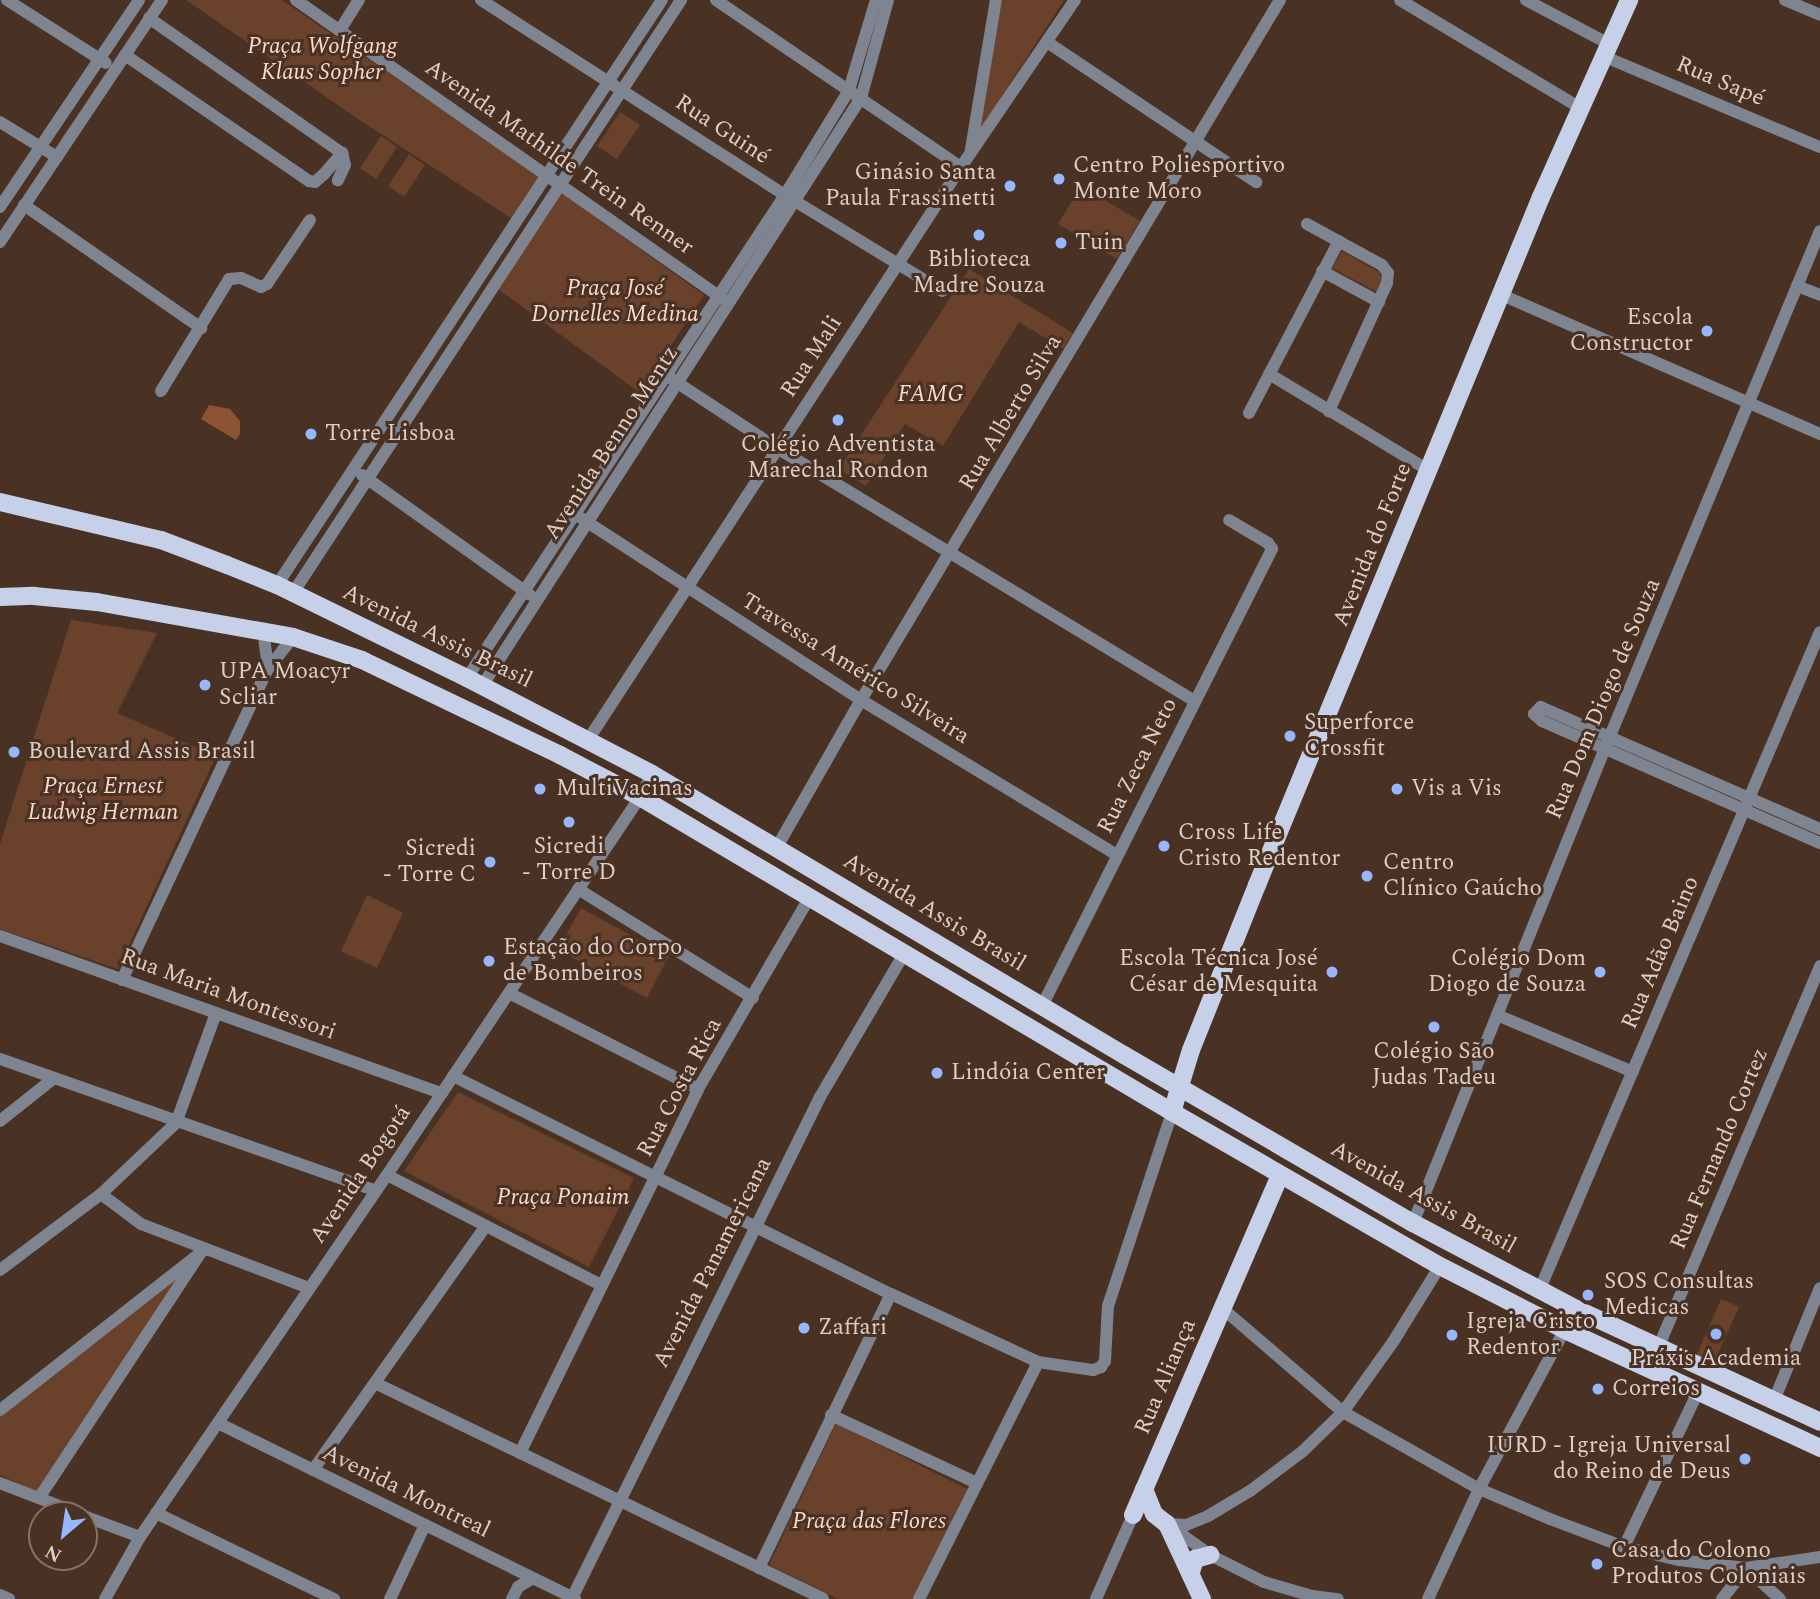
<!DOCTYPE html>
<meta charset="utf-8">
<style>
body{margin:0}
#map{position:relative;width:1820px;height:1599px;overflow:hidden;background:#493124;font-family:Spectral,serif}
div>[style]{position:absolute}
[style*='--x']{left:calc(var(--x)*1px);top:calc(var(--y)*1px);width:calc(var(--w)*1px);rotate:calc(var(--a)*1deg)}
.green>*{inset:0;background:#6a412b}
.water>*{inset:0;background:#8c5435}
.minor>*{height:12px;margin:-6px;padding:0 6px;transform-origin:6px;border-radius:6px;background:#7f8590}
.major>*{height:18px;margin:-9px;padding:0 9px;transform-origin:9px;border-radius:9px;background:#c6d1e9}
.dots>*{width:19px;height:19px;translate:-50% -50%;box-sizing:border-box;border:4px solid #493124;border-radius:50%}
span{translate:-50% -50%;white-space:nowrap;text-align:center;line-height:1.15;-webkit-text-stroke:6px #493124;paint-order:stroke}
.park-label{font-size:23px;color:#fdd9c7;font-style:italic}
.street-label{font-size:23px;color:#decec6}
.poi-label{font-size:23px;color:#decec6}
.left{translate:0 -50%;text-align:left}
.right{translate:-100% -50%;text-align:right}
.north{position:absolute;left:28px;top:1501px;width:70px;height:70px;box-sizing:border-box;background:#493124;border:2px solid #857065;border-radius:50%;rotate:209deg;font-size:19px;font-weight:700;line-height:28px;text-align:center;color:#decec6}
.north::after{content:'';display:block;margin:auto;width:24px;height:32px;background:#96b6fd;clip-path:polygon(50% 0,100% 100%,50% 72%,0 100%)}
</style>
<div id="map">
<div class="green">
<div style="clip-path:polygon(186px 0,282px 0,539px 176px,511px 218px,361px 121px)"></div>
<div style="clip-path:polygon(1002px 0,1064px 0,978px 133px)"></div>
<div style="clip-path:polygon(620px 112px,640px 125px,617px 159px,597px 146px)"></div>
<div style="clip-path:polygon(381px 136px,397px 147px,376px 179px,360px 168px)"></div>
<div style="clip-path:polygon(409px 154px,425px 165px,404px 197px,388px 186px)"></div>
<div style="clip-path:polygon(1081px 186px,1140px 221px,1117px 259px,1058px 224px)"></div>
<div style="clip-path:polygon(559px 191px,704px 295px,640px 393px,498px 289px)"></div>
<div style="clip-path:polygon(1342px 251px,1379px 272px,1383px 282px,1379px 293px,1332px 268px)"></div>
<div style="clip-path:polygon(969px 269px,1073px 333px,1063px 349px,1019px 322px,943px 446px,905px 424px,866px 486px,839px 469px)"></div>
<div style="clip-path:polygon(71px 620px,157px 633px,117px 713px,216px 756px,118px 969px,0 929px,0 844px)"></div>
<div style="clip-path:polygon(367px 895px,403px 913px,377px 968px,341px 951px)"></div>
<div style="clip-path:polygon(581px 908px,669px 956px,647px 998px,558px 950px)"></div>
<div style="clip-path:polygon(458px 1092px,634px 1178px,589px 1267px,404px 1171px)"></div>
<div style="clip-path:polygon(183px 1274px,37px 1492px,0 1475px,0 1415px)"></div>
<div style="clip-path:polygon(1721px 1299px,1739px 1307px,1711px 1369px,1694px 1361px)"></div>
<div style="clip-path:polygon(836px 1423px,967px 1489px,913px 1599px,838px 1599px,769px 1565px)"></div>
</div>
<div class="water">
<div style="clip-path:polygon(209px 405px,230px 409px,240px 421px,240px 434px,236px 440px,201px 419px)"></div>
</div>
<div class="minor">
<div style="--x:7;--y:0;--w:117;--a:32.5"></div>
<div style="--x:296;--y:0;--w:521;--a:35"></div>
<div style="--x:481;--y:0;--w:361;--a:32.7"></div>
<div style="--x:785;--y:195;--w:184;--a:31.4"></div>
<div style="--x:716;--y:0;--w:297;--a:34.3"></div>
<div style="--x:1400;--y:0;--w:209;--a:30.9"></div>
<div style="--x:1526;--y:0;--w:94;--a:27.9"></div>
<div style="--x:1785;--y:0;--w:38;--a:23"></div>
<div style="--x:149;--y:18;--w:236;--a:35"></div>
<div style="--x:342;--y:153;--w:12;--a:76"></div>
<div style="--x:345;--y:165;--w:17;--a:115"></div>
<div style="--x:340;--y:30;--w:36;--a:-58"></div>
<div style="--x:1047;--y:42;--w:252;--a:33.8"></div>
<div style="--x:125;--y:55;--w:223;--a:34.4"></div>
<div style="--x:309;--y:181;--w:6;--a:9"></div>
<div style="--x:315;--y:182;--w:12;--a:-42"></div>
<div style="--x:324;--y:174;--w:28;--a:-49"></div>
<div style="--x:1603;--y:56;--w:235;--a:22.8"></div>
<div style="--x:0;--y:122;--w:67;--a:31.6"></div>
<div style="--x:971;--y:149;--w:151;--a:-80.5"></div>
<div style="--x:24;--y:205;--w:216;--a:34.8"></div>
<div style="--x:0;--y:207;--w:249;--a:-56.1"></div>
<div style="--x:1307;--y:224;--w:85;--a:28.7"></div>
<div style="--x:1382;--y:265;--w:10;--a:53"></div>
<div style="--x:1388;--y:273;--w:10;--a:96"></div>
<div style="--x:1387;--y:283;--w:141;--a:114.4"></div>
<div style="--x:0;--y:242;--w:291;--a:-56.2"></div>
<div style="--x:1322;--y:271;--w:65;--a:28.5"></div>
<div style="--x:1797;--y:286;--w:25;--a:21"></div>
<div style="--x:1502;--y:295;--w:347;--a:23.6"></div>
<div style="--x:1269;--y:374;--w:188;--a:31.1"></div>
<div style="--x:670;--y:378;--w:128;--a:33.2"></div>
<div style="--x:777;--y:448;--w:488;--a:31.2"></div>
<div style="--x:161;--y:391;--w:131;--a:-58.7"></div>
<div style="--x:229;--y:279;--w:12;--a:-5"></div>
<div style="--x:241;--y:278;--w:22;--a:24"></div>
<div style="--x:261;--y:287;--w:7;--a:-27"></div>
<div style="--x:267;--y:284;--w:77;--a:-56.1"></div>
<div style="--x:1249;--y:413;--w:194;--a:-62.4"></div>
<div style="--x:362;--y:475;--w:206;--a:35.5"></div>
<div style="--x:581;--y:518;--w:334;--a:33"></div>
<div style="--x:861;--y:700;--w:299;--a:31.2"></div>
<div style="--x:277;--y:585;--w:700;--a:-56.65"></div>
<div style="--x:293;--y:593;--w:709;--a:-56.8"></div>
<div style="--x:263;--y:631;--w:37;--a:82"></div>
<div style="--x:467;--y:678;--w:578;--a:-56.64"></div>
<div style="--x:785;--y:195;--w:123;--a:-58.6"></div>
<div style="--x:849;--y:90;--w:94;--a:-73.3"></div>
<div style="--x:482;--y:686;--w:700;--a:-57.2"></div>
<div style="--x:861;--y:98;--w:102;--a:-74.6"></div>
<div style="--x:588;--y:740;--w:684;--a:-56.94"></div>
<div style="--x:961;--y:167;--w:202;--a:-55.7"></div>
<div style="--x:1820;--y:829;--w:305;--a:-156.4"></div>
<div style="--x:1541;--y:707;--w:10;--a:135"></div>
<div style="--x:1534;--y:714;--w:11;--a:41"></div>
<div style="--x:1542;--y:721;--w:304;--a:23.7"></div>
<div style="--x:777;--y:847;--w:169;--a:-60.3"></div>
<div style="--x:861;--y:700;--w:816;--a:-59.1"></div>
<div style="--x:578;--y:889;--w:206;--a:31.9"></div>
<div style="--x:0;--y:936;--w:469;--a:19.6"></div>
<div style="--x:122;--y:980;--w:344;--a:-64.9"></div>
<div style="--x:268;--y:669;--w:41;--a:-52"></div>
<div style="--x:509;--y:993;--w:212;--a:26.9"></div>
<div style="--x:1042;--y:1006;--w:512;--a:-63.28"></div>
<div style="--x:1272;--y:549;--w:7;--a:-124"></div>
<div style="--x:1268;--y:543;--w:45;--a:-149.5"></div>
<div style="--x:1497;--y:1015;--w:147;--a:22.7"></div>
<div style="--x:0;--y:1059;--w:398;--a:19.3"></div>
<div style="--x:453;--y:1076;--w:489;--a:26.5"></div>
<div style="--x:891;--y:1294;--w:162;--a:24.8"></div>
<div style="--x:1038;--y:1362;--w:56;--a:8.3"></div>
<div style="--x:1093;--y:1370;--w:9;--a:-21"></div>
<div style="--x:1101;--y:1367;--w:7;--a:-56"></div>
<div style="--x:1105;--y:1361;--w:55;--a:-86.9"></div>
<div style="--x:1108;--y:1306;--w:204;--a:-71.7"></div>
<div style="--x:0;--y:1121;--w:69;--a:-38.5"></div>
<div style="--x:387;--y:1175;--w:241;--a:27.2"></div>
<div style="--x:101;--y:1194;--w:50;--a:36.9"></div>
<div style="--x:141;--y:1224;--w:180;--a:20.9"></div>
<div style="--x:1413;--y:1223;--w:512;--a:-67.99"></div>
<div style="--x:1605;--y:748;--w:560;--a:-67.42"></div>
<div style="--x:0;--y:1270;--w:126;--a:-37"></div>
<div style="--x:101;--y:1194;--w:103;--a:-43.4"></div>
<div style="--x:176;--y:1123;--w:117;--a:-70"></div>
<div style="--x:1539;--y:1291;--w:716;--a:-66.91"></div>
<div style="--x:1222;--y:1308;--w:160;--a:40.7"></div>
<div style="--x:1343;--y:1412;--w:156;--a:29.5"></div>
<div style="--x:1479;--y:1489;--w:77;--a:22.9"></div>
<div style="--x:1550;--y:1519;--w:79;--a:20.7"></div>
<div style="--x:1624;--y:1547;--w:57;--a:13.3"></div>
<div style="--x:1679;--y:1560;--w:67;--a:6.8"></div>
<div style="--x:1746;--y:1568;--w:75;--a:-8.5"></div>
<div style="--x:1658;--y:1348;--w:415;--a:-67"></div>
<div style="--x:375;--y:1383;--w:497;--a:25.7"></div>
<div style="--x:1773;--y:1403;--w:124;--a:-67.8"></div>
<div style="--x:0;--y:1410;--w:261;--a:-38.1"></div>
<div style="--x:831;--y:1415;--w:161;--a:25"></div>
<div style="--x:218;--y:1423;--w:398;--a:26.2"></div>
<div style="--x:520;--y:1453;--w:405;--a:-63.9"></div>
<div style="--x:698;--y:1089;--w:221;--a:-59.8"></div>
<div style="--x:313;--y:1470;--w:299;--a:-54.7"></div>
<div style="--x:0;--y:1483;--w:89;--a:21.1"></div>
<div style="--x:39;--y:1498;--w:291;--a:-56.6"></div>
<div style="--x:156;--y:1513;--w:198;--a:25.8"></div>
<div style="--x:84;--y:1516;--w:60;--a:20.6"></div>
<div style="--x:1167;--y:1524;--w:19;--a:3"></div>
<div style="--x:1186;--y:1525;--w:24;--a:-22"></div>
<div style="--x:1208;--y:1516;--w:49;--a:-30.8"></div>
<div style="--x:1250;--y:1491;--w:66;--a:-37"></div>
<div style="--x:1303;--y:1451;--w:56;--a:-44.3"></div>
<div style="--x:1343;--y:1412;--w:86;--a:-54.5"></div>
<div style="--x:1393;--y:1342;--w:89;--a:-58.3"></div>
<div style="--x:1170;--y:1526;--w:49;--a:35.9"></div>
<div style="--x:1210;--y:1555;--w:60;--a:26.6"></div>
<div style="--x:1264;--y:1582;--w:50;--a:16.3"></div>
<div style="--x:1312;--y:1596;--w:26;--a:7"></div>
<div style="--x:1624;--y:1547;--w:172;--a:-64.5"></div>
<div style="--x:759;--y:1568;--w:304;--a:-64.3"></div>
<div style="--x:1746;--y:1568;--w:46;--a:42.4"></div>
<div style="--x:0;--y:1595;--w:10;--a:24"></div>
<div style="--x:572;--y:1598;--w:559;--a:-63.66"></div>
<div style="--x:820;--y:1097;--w:166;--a:-59.6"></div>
<div style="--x:105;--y:1599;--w:71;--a:-60.6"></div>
<div style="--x:140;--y:1537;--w:438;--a:-55.7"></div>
<div style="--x:387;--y:1175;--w:455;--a:-56.2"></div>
<div style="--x:640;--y:797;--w:26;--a:-62"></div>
<div style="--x:390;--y:1599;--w:82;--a:-64.7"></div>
<div style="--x:512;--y:1599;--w:13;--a:-63"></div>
<div style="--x:518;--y:1587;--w:17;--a:-31"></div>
<div style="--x:919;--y:1599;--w:265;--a:-63.3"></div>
<div style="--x:1096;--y:1599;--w:92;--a:-66.2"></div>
<div style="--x:1428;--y:1599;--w:121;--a:-65.1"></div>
<div style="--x:1479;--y:1489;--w:204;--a:-61.7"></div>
<div style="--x:1722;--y:1599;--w:39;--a:-52"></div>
</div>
<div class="major">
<div style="--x:0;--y:502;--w:165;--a:13.3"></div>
<div style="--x:161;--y:540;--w:71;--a:20.7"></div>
<div style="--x:227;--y:565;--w:54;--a:21.8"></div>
<div style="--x:277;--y:585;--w:212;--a:26.1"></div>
<div style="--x:467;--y:678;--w:208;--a:27.4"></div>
<div style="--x:652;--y:774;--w:549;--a:30.77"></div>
<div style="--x:1124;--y:1055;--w:334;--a:30.2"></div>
<div style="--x:1413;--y:1223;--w:184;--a:27.8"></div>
<div style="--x:1576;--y:1309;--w:269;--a:24.8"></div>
<div style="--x:0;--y:597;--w:34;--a:-2"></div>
<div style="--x:34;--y:596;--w:63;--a:5.4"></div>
<div style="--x:97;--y:602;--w:199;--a:10.1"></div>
<div style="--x:293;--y:637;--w:73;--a:18.4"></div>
<div style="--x:362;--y:660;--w:220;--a:25.6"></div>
<div style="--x:560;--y:755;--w:90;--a:27.7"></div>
<div style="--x:640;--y:797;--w:618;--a:30.63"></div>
<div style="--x:1172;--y:1112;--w:309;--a:29.9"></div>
<div style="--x:1440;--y:1266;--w:140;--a:27.1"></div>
<div style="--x:1565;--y:1330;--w:281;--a:24.8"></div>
<div style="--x:1172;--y:1112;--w:65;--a:-73"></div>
<div style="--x:1191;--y:1050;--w:178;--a:-68.2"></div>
<div style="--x:1257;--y:885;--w:744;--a:-67.57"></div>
<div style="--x:1541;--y:197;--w:216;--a:-65.9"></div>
<div style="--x:1144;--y:1489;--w:27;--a:68"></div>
<div style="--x:1154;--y:1514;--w:16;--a:38"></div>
<div style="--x:1167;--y:1524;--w:83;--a:65"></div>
<div style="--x:1133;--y:1515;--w:370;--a:-66.6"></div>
<div style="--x:1191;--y:1572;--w:14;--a:-73"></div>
<div style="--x:1195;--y:1559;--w:16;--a:-15"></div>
</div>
<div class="dots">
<div style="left:1059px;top:179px;background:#96b6fd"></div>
<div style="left:1010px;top:186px;background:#96b6fd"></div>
<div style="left:979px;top:235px;background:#96b6fd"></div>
<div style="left:1061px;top:243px;background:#96b6fd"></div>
<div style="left:1707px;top:331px;background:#96b6fd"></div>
<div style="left:838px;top:420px;background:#96b6fd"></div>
<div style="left:311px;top:434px;background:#96b6fd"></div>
<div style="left:205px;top:685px;background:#96b6fd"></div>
<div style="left:1290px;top:736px;background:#96b6fd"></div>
<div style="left:14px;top:752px;background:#96b6fd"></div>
<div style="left:540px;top:789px;background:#96b6fd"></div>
<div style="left:1397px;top:789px;background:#96b6fd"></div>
<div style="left:569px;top:822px;background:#96b6fd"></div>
<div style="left:1164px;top:846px;background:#96b6fd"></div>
<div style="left:490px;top:862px;background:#96b6fd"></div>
<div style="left:1367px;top:876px;background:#96b6fd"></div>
<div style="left:489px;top:961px;background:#96b6fd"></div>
<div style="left:1332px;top:972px;background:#96b6fd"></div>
<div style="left:1600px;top:972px;background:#96b6fd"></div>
<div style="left:1434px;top:1027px;background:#96b6fd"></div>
<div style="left:937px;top:1073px;background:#96b6fd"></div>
<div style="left:1588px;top:1295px;background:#96b6fd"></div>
<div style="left:804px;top:1328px;background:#96b6fd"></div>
<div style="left:1716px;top:1334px;background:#96b6fd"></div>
<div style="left:1452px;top:1335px;background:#96b6fd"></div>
<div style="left:1598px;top:1389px;background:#96b6fd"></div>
<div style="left:1745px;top:1459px;background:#96b6fd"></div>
<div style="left:1597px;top:1564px;background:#96b6fd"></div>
</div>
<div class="park-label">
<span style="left:322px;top:60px">Praça Wolfgang<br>Klaus Sopher</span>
<span style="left:615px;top:302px">Praça José<br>Dornelles Medina</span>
<span style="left:931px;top:395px">FAMG</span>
<span style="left:103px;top:800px">Praça Ernest<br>Ludwig Herman</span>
<span style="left:563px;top:1198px">Praça Ponaim</span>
<span style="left:869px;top:1522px">Praça das Flores</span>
</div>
<div class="street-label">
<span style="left:1720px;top:82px;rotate:23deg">Rua Sapé</span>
<span style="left:722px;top:130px;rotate:33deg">Rua Guiné</span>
<span style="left:559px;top:158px;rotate:35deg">Avenida Mathilde Trein Renner</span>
<span style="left:812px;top:357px;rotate:-57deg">Rua Mali</span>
<span style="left:1011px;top:413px;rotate:-59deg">Rua Alberto Silva</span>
<span style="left:612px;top:443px;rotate:-57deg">Avenida Benno Mentz</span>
<span style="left:1373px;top:545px;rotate:-68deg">Avenida do Forte</span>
<span style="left:437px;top:637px;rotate:26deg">Avenida Assis Brasil</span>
<span style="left:855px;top:669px;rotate:32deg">Travessa Américo Silveira</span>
<span style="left:1604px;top:699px;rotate:-67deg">Rua Dom Diogo de Souza</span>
<span style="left:1138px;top:766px;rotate:-63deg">Rua Zeca Neto</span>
<span style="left:934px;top:913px;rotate:31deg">Avenida Assis Brasil</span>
<span style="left:1661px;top:953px;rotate:-67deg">Rua Adão Baino</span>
<span style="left:228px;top:995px;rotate:20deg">Rua Maria Montessori</span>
<span style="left:680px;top:1088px;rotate:-62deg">Rua Costa Rica</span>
<span style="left:1720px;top:1149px;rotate:-67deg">Rua Fernando Cortez</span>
<span style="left:361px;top:1175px;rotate:-56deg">Avenida Bogotá</span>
<span style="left:1423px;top:1198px;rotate:29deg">Avenida Assis Brasil</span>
<span style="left:713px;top:1263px;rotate:-63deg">Avenida Panamericana</span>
<span style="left:1166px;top:1377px;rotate:-67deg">Rua Aliança</span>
<span style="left:406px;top:1492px;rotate:26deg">Avenida Montreal</span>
</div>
<div class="poi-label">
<span class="left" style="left:1073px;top:179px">Centro Poliesportivo<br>Monte Moro</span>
<span class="right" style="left:996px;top:186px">Ginásio Santa<br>Paula Frassinetti</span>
<span class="left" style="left:1075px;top:243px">Tuin</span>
<span style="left:979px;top:273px">Biblioteca<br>Madre Souza</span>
<span class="right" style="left:1693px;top:331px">Escola<br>Constructor</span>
<span class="left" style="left:325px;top:434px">Torre Lisboa</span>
<span style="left:838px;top:458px">Colégio Adventista<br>Marechal Rondon</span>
<span class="left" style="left:219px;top:685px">UPA Moacyr<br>Scliar</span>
<span class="left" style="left:1304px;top:736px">Superforce<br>Crossfit</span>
<span class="left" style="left:28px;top:752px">Boulevard Assis Brasil</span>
<span class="left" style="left:556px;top:789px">MultiVacinas</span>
<span class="left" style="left:1411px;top:789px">Vis a Vis</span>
<span class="left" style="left:1178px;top:846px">Cross Life<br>Cristo Redentor</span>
<span style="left:569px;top:860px">Sicredi<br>- Torre D</span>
<span class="right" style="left:476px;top:862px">Sicredi<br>- Torre C</span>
<span class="left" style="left:1383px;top:876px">Centro<br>Clínico Gaúcho</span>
<span class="left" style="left:503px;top:961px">Estação do Corpo<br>de Bombeiros</span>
<span class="right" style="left:1318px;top:972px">Escola Técnica José<br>César de Mesquita</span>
<span class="right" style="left:1586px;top:972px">Colégio Dom<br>Diogo de Souza</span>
<span style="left:1434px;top:1065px">Colégio São<br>Judas Tadeu</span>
<span class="left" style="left:951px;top:1073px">Lindóia Center</span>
<span class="left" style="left:1604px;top:1295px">SOS Consultas<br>Medicas</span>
<span class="left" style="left:1466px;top:1335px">Igreja Cristo<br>Redentor</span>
<span class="left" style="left:818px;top:1328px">Zaffari</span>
<span style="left:1716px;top:1359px">Práxis Academia</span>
<span class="left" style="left:1612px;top:1389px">Correios</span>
<span class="right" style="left:1731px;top:1459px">IURD - Igreja Universal<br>do Reino de Deus</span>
<span class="left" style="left:1611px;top:1564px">Casa do Colono<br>Produtos Coloniais</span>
</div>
<div class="north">N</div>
</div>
